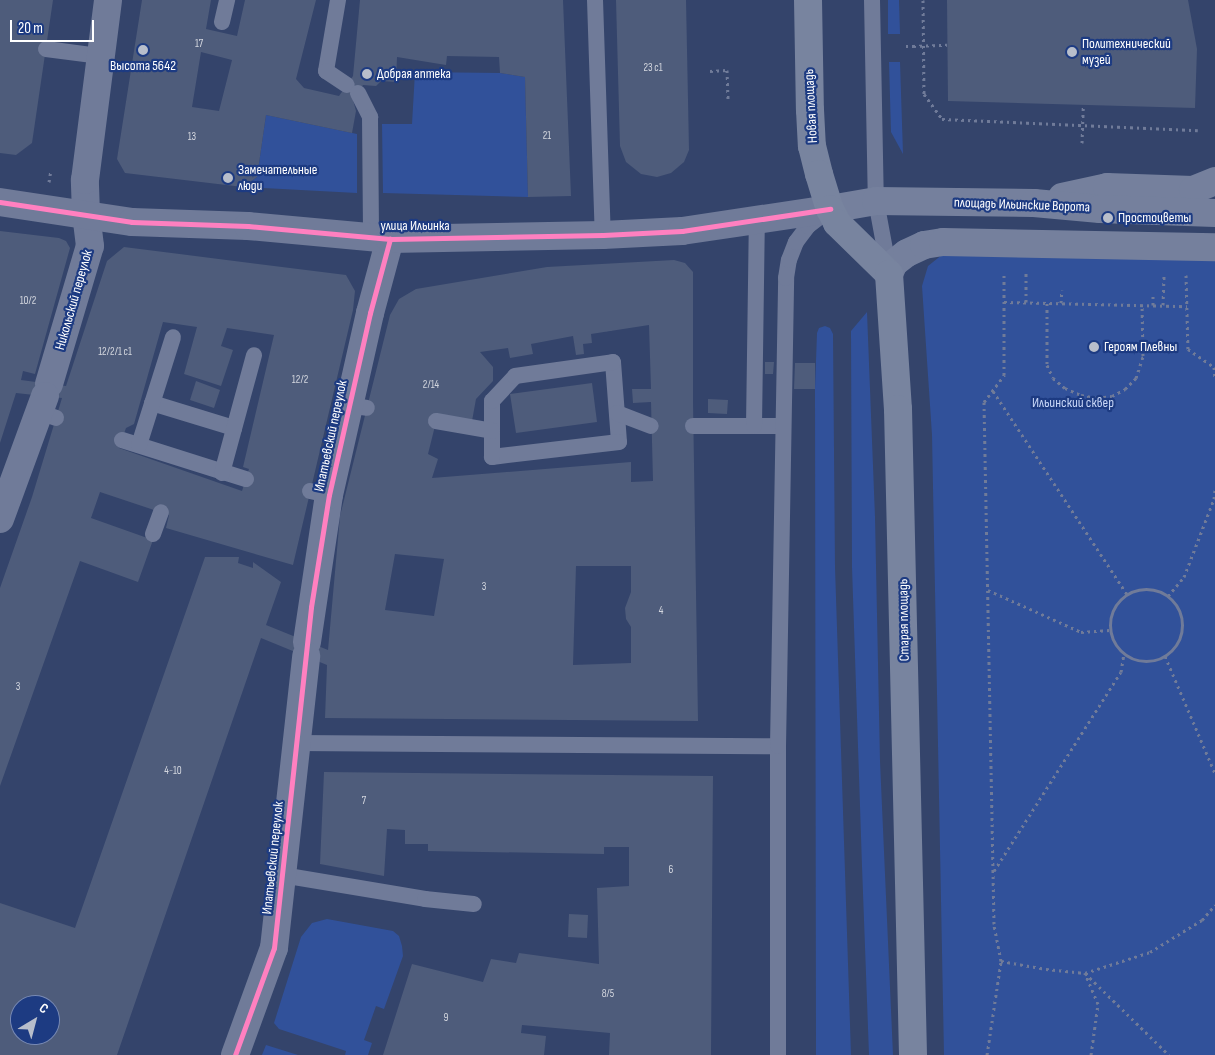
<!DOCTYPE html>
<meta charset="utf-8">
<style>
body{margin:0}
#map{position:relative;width:1215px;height:1055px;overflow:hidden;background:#34446b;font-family:"Sofia Sans Condensed",sans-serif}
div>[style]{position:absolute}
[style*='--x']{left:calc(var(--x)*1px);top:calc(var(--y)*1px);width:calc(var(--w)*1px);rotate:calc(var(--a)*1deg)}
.green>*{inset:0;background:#31519a}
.building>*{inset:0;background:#4e5c7b}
.path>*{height:3px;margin-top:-1.5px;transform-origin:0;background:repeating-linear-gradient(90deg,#707b99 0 2.5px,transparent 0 6.5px)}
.path>.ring{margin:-1.5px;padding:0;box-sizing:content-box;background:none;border:3px solid #707b99;border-radius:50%}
.service>*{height:16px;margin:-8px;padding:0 8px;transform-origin:8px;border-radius:8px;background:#707b99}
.minor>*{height:28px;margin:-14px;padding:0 14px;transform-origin:14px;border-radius:14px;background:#707b99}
.tertiary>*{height:28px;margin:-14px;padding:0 14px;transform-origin:14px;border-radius:14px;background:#707b99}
.secondary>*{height:28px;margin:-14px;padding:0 14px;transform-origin:14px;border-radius:14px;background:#75809d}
.primary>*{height:28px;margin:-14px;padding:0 14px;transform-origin:14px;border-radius:14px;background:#78849f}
.path-bridge>*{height:3px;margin-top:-1.5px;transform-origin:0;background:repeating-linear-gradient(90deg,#707b99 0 2.5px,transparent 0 6.5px)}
.cycleway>*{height:5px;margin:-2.5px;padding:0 2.5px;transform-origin:2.5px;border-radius:2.5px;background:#ff80c0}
.dots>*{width:14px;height:14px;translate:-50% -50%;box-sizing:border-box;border:2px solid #1d3b82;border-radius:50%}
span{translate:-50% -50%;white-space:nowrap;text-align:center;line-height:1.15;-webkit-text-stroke:4.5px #1d3b82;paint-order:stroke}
.number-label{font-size:11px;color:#d3d6de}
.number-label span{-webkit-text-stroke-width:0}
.poi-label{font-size:14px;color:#fff}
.left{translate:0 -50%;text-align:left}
.street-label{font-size:14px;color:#fff}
.park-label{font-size:14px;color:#c7d6f7}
.north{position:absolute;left:10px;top:995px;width:50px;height:50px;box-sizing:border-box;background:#1d3b82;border:1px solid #7789b4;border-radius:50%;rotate:37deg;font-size:14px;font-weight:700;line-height:20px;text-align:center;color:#fff}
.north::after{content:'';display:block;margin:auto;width:18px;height:22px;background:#b8becb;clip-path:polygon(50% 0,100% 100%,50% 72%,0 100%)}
.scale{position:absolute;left:10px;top:20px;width:84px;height:22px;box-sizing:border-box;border:2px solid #fff;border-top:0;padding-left:6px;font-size:15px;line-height:18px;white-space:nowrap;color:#fff;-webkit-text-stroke:4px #1d3b82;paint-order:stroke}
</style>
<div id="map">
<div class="green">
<div style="clip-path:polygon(888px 0,899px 0,900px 34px,888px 34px)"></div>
<div style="clip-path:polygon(889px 62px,900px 62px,903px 154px,891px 132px)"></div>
<div style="clip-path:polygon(415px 72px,500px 73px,525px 77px,528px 197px,383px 193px,382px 124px,412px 124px)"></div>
<div style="clip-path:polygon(266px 115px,357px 134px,357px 193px,243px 187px,257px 177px)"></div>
<div style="clip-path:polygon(943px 254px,1215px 257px,1215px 1055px,944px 1055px,932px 435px,922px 286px,928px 266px)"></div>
<div style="clip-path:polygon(867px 312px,875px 517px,880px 761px,893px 1055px,869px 1055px,862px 866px,852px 567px,851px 331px)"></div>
<div style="clip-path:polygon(825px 326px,830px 328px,833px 334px,835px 567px,851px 1055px,816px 1055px,815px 389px,817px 333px,819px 328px)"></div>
<div style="clip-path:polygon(327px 919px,393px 931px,399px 936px,402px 946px,403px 956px,384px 1009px,376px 1006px,364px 1040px,372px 1043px,368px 1055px,345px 1055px,346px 1051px,279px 1029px,274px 1023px,301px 937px,312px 923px)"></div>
<div style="clip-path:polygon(266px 1045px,298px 1055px,262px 1055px)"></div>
</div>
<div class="building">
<div style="clip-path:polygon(0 0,53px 0,32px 143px,16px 155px,0 153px)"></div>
<div style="clip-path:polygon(evenodd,142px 0,211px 0,206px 29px,237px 36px,245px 0,316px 0,296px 79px,304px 88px,339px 96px,353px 76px,360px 0,563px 0,571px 196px,528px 197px,525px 77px,500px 73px,499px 57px,447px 56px,446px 65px,397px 57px,396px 82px,381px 81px,376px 86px,363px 85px,353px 100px,356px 111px,352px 133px,266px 115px,257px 177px,243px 187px,125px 173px,117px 159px,142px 0,201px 52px,232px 60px,219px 111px,192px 107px,201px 52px)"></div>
<div style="clip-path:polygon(616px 0,686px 0,689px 150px,684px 162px,671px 173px,657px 177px,641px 174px,626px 162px,620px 146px)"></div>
<div style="clip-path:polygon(947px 0,1188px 0,1197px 49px,1195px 108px,948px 101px)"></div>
<div style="clip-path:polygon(evenodd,0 231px,59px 238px,66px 241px,70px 248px,35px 374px,23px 371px,21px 380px,66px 386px,107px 261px,124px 247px,346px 275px,355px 291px,353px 310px,293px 565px,166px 528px,169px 515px,100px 492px,91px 518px,153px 540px,138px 582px,80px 561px,0 786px,0 588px,32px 497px,62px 398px,16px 393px,0 443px,0 231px,163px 322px,197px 327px,184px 374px,221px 386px,233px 350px,221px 346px,227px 328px,274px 335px,243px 467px,249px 469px,242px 491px,119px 448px,126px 428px,134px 424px,163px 322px)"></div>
<div style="clip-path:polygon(evenodd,674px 260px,685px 263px,693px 272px,693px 401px,698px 721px,325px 718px,327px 665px,261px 638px,117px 1055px,0 1055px,0 903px,75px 928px,205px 557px,239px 557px,238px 563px,253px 568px,253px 562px,281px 582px,266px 625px,328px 650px,340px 516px,390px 315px,399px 299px,416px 289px,547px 267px,674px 260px,649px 325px,651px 389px,632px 389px,633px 403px,651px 402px,653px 481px,631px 482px,631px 462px,432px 478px,438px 459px,428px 454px,438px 414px,472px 421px,476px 399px,493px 381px,493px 367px,480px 352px,508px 348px,510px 358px,533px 354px,531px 344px,573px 336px,576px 355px,584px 354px,583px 344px,592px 343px,591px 334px,649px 325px,674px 260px,395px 554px,444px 559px,434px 616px,385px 610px,395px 554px,674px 260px,576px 566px,631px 566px,631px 592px,625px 608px,626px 619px,631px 627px,631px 663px,573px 665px,576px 566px,674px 260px,20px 1005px,50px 1005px,50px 1035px,20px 1035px,20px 1005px)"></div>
<div style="clip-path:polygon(765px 362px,774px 362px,773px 374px,765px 374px)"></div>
<div style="clip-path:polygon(795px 363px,815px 363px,815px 389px,794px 389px)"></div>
<div style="clip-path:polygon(196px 381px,220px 390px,214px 408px,190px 400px)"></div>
<div style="clip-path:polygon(592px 383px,597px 422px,516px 433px,510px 394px)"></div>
<div style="clip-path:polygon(708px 399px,728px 400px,727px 414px,708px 413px)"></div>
<div style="clip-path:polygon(324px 772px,713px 776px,711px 1055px,609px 1055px,610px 1033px,522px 1025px,521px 1033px,546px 1036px,544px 1055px,383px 1055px,412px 964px,483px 982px,491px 959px,516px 963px,519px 953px,599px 964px,597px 888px,629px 886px,629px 847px,604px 847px,604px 854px,428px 851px,428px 844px,405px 844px,405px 830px,387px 829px,384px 876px,320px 864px)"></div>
<div style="clip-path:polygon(569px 914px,588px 915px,587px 938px,568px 937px)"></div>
</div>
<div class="path">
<div style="--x:923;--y:0;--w:94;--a:89.4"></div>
<div style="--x:924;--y:94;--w:31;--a:54"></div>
<div style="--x:942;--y:119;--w:256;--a:2.5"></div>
<div style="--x:906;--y:46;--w:7;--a:0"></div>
<div style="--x:710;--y:71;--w:17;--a:-3"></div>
<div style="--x:727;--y:70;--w:30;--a:88"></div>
<div style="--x:49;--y:182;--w:12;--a:-81"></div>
<div style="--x:1186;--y:275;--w:74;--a:88.5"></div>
<div style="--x:1188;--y:349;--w:32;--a:35"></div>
<div style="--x:1214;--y:367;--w:11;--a:85"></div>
<div style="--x:1004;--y:302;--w:183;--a:1.3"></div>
<div style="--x:1026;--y:302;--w:32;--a:-90"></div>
<div style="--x:1047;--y:303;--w:62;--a:90"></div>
<div style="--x:1047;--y:365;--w:14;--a:65"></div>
<div style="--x:1053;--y:378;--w:16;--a:40"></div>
<div style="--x:1065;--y:388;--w:17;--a:24"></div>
<div style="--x:1081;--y:395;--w:16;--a:11"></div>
<div style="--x:1097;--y:398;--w:15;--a:-8"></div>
<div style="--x:1112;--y:396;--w:15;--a:-28"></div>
<div style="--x:1125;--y:389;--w:16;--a:-45"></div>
<div style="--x:1136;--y:378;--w:23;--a:-72"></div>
<div style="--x:1143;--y:356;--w:51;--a:-91.1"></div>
<div style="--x:1061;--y:303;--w:13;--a:-86"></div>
<div style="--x:1153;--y:305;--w:11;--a:-90"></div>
<div style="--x:1163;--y:305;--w:32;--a:-88"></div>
<div style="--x:993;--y:391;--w:243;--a:56.6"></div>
<div class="ring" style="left:1110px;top:589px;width:69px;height:69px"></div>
<div style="--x:988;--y:590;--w:102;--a:24.3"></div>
<div style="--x:1081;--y:632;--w:29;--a:-4"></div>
<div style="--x:1168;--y:596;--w:25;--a:-50"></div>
<div style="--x:1184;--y:577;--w:84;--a:-69"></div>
<div style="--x:1214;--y:499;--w:9;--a:-84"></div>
<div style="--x:1165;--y:656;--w:127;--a:66.9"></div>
<div style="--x:994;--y:871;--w:236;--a:-57.5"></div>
<div style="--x:1121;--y:672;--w:18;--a:-81"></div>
<div style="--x:1001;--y:961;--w:46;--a:10.1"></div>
<div style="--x:1046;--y:969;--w:39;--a:6"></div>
<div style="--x:1085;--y:973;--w:117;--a:44.3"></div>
<div style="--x:987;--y:1055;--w:95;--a:-81.5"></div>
<div style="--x:1001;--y:961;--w:38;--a:-101"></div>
<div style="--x:994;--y:924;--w:522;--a:-91.1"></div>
<div style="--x:984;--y:402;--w:34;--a:-53"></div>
<div style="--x:1004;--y:375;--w:103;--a:-90"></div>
<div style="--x:1091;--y:1055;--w:51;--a:-82.2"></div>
<div style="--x:1098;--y:1004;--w:34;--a:-113"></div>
<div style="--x:1085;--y:973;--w:68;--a:-17.9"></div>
<div style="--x:1150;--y:952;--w:61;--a:-31.6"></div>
<div style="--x:1202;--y:920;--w:20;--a:-49"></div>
</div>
<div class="service">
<div style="--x:338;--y:0;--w:72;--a:99.6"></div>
<div style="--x:326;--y:71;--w:25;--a:34"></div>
<div style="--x:595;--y:0;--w:235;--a:88.1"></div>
<div style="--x:872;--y:0;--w:201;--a:88.9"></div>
<div style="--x:876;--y:201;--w:71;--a:79.5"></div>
<div style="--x:222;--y:22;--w:23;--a:-77"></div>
<div style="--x:46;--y:49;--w:53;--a:7.5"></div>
<div style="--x:358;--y:93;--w:27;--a:63"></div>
<div style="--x:370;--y:117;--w:120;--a:89.5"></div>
<div style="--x:613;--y:362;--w:80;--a:85.7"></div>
<div style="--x:619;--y:442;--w:128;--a:173.3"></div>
<div style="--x:492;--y:457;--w:56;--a:-90"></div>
<div style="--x:492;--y:401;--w:34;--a:-47"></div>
<div style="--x:515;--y:376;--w:99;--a:-8.1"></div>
<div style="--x:152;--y:403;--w:86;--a:17"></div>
<div style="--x:349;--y:405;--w:18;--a:9"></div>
<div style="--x:39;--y:412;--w:18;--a:19"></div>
<div style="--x:617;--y:413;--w:36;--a:21"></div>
<div style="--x:436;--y:421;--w:57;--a:10.1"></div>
<div style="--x:693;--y:426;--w:90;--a:0"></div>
<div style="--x:754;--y:426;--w:206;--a:-89.2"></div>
<div style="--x:122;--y:440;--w:130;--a:17.5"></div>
<div style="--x:139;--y:445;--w:113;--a:-72.5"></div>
<div style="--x:222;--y:473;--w:122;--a:-74.8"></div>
<div style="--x:310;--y:491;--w:19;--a:12"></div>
<div style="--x:153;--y:534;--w:23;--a:-70"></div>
<div style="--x:296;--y:743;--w:482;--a:0.4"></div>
<div style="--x:282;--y:875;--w:145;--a:9.5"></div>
<div style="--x:425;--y:899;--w:49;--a:5.8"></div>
<div style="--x:778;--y:1055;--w:309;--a:-90"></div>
<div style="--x:778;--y:746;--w:468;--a:-89"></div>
<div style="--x:786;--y:278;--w:18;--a:-81"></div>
<div style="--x:789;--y:260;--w:19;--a:-69"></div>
<div style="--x:796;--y:242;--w:20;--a:-53"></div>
<div style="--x:808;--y:226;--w:23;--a:-38"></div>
</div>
<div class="minor">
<div style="--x:49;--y:384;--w:144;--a:-73.5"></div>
<div style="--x:90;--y:246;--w:32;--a:-97"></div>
<div style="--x:86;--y:214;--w:34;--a:-92"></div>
<div style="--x:85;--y:180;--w:181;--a:-82.7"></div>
<div style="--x:0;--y:519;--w:131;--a:-69.9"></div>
<div style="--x:307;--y:642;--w:149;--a:-81.5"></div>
<div style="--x:329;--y:495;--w:187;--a:-77.3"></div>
<div style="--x:370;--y:313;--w:77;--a:-74.9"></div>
<div style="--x:235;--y:1055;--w:114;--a:-70"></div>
<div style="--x:274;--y:948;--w:294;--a:-83.7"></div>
</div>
<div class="tertiary">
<div style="--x:0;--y:202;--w:134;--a:8.6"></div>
<div style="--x:132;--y:222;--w:116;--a:2"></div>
<div style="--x:248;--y:226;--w:143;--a:5.2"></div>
<div style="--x:390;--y:239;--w:213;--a:-1.1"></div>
<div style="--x:603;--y:235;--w:79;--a:-2.9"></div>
<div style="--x:682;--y:231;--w:150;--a:-8.5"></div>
</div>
<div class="secondary">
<div style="--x:1062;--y:197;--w:46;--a:-12.5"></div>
<div style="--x:1107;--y:187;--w:86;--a:2"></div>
<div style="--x:1193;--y:190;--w:24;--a:-22"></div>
<div style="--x:830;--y:209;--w:47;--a:-9.9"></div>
<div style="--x:876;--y:201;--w:158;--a:0.7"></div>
<div style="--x:1034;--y:203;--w:66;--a:5.2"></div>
<div style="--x:1100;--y:209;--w:115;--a:2"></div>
<div style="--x:889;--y:274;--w:12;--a:-66"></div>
<div style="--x:894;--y:263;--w:16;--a:-38"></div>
<div style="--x:907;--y:253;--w:19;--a:-25"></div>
<div style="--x:924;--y:245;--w:19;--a:-9"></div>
<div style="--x:943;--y:242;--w:272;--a:1.1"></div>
</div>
<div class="primary">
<div style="--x:808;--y:0;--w:110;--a:89"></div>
<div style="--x:810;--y:110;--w:36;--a:87"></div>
<div style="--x:812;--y:146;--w:29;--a:76"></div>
<div style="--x:819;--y:174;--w:37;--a:73"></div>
<div style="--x:830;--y:209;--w:16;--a:63"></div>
<div style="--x:837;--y:223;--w:73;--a:44.4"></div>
<div style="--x:889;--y:274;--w:135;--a:86.2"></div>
<div style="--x:898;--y:409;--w:646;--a:88.67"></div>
</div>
<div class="path-bridge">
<div style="--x:913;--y:46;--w:34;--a:-2"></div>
<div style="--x:1082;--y:143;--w:38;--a:-88"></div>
</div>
<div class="cycleway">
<div style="--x:0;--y:202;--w:134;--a:8.6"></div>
<div style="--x:132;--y:222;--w:116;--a:2"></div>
<div style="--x:248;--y:226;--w:143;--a:5.2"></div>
<div style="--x:390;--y:239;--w:213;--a:-1.1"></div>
<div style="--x:603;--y:235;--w:79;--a:-2.9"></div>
<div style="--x:682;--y:231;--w:150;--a:-8.5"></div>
<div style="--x:235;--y:1055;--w:114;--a:-70"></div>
<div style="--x:274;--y:948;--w:343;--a:-83.8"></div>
<div style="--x:311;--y:607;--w:113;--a:-80.9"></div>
<div style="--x:329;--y:495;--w:187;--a:-77.3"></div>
<div style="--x:370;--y:313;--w:77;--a:-74.9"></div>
</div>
<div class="dots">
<div style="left:143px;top:50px;background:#b8becb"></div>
<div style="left:1072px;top:52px;background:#b8becb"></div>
<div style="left:367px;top:74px;background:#b8becb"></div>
<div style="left:228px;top:178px;background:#b8becb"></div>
<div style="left:1108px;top:218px;background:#b8becb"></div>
<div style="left:1094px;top:347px;background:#b8becb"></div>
</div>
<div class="number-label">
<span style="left:199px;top:44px">17</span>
<span style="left:653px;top:68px">23 с1</span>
<span style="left:547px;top:136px">21</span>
<span style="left:192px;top:137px">13</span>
<span style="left:28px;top:301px">10/2</span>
<span style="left:115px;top:352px">12/2/1 с1</span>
<span style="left:300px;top:380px">12/2</span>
<span style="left:431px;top:385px">2/14</span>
<span style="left:484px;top:587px">3</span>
<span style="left:661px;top:611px">4</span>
<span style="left:18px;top:687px">3</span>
<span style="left:173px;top:771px">4-10</span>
<span style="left:364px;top:801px">7</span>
<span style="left:671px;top:870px">6</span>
<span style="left:608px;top:994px">8/5</span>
<span style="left:446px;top:1018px">9</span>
</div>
<div class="poi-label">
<span class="left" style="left:1082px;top:52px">Политехнический<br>музей</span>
<span style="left:143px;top:66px">Высота 5642</span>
<span class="left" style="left:377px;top:74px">Добрая аптека</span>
<span class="left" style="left:238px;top:178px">Замечательные<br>люди</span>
<span class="left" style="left:1118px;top:218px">Простоцветы</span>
<span class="left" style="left:1104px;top:347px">Героям Плевны</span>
</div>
<div class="street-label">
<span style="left:811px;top:106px;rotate:-93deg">Новая площадь</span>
<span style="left:1022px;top:205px;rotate:2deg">площадь Ильинские Ворота</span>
<span style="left:415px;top:226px">улица Ильинка</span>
<span style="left:74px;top:300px;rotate:-74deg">Никольский переулок</span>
<span style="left:331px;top:436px;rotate:-78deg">Ипатьевский переулок</span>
<span style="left:904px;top:620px;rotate:-91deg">Старая площадь</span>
<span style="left:273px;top:858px;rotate:-84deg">Ипатьевский переулок</span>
</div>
<div class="park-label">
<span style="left:1073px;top:403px">Ильинский сквер</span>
</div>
<div class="north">С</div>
<div class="scale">20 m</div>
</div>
